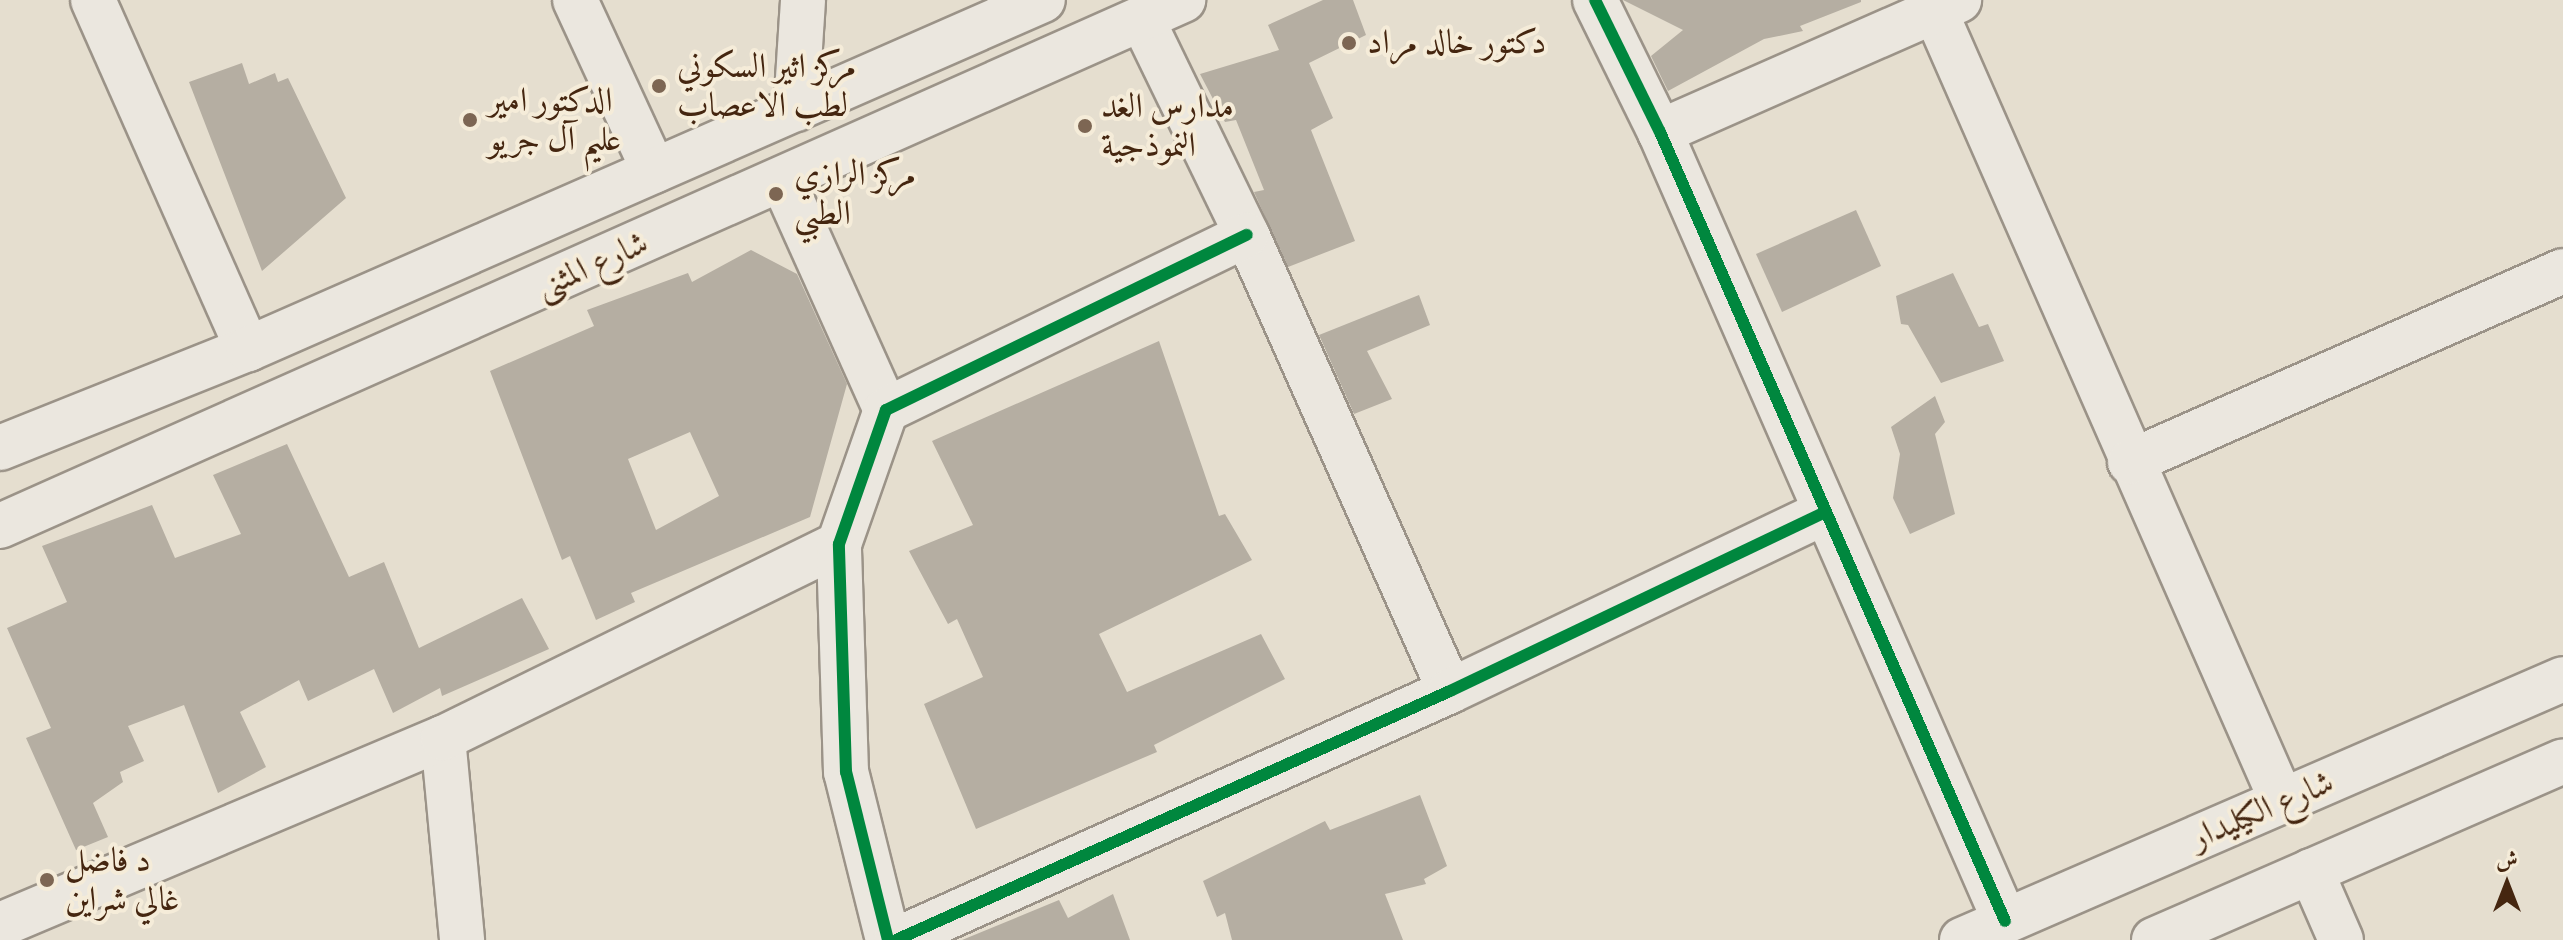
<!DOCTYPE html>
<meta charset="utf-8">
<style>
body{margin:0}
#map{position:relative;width:2563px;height:940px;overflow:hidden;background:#e5decf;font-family:"IM FELL Double Pica",Amiri,serif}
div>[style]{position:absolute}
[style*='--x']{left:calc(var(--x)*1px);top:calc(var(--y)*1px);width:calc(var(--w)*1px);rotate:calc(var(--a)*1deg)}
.building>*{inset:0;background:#b5aea2}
.roads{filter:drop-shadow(2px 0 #9b9388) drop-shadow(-2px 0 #9b9388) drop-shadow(0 2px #9b9388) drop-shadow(0 -2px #9b9388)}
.street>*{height:44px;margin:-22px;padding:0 22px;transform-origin:22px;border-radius:22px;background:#ebe7df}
.secondary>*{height:44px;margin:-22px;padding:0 22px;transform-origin:22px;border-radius:22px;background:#ebe7df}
.cycleway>*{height:12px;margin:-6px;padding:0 6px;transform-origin:6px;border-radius:6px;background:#00873e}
.dots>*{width:22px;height:22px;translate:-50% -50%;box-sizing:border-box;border:4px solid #f5ecd9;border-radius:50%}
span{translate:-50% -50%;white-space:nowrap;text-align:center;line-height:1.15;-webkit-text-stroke:8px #f5ecd9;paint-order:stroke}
.poi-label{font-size:34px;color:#452610}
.left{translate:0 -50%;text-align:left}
.street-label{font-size:34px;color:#452610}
.north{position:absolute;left:2467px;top:844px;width:80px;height:80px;-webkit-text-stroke:6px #f5ecd9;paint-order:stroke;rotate:0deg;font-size:22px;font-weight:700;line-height:32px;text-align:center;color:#452610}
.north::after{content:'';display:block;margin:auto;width:28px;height:36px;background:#452610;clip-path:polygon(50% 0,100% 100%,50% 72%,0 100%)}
</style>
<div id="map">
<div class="building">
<div style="clip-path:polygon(1323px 0,1353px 0,1366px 35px,1309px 63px,1333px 118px,1311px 130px,1355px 241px,1288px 267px,1254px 192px,1264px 190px,1236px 120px,1225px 122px,1200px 74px,1279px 50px,1268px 25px)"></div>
<div style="clip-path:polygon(1623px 0,1861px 0,1861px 2px,1800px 26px,1803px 31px,1764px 39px,1668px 91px,1651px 56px,1683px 30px)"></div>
<div style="clip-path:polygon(242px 63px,249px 84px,275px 73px,278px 82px,288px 78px,346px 198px,262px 271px,189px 82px)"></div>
<div style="clip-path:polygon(1856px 210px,1881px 266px,1782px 312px,1756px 254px)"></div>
<div style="clip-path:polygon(evenodd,751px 250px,797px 274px,847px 384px,810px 517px,631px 593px,635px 602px,596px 620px,570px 556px,562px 560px,490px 371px,594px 326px,587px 310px,688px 273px,692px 282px,751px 250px,690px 432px,719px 496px,656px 530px,628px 459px,690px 432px)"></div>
<div style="clip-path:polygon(1953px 273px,1979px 327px,1988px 324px,2004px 361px,1941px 383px,1908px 325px,1901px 324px,1896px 296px)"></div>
<div style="clip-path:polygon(1419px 295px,1430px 325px,1367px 351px,1392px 399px,1354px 414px,1319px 335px)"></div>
<div style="clip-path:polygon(1159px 341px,1219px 516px,1225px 514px,1252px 560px,1099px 634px,1127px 692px,1261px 634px,1285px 679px,1154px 745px,1157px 752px,976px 829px,924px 704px,983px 677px,957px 619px,948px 624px,909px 551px,973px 525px,932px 441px)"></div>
<div style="clip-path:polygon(1935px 396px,1945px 422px,1935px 434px,1955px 514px,1910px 534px,1893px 498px,1900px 454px,1891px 427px)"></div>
<div style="clip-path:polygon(287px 444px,349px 577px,384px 562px,419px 648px,522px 598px,549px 649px,442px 696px,440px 688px,393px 713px,374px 669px,308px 701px,299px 680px,240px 712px,266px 767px,218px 793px,184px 705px,128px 726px,144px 761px,120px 772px,123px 782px,93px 803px,108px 837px,76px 850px,26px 738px,51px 728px,7px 628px,67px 602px,42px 546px,152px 505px,175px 558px,241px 534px,213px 475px)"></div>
<div style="clip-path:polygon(1420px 795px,1447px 866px,1424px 879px,1426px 884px,1385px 894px,1403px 940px,1232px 940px,1225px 913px,1217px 917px,1203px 881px,1325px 821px,1330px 830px)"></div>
<div style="clip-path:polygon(1113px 894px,1130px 940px,962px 940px,1059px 900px,1068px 918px)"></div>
</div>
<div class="roads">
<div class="street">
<div style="--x:93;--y:0;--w:382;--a:66.1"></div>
<div style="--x:575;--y:0;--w:188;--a:65.2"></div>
<div style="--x:1595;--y:0;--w:147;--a:63.8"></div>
<div style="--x:1660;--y:132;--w:861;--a:66.38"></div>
<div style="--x:1935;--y:11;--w:863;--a:66.29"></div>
<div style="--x:1142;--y:19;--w:240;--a:64.1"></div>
<div style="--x:1247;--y:235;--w:499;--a:66"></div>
<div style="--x:796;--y:109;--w:109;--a:-86.3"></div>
<div style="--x:1660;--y:132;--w:327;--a:-23.8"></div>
<div style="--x:783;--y:181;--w:251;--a:65.8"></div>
<div style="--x:2130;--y:462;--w:473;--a:-23.8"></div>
<div style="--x:443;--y:738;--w:203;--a:84.6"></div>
<div style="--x:2311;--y:871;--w:75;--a:66.5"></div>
<div style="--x:0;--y:925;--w:481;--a:-22.9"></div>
<div style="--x:443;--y:738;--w:441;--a:-26.1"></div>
<div style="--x:888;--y:940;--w:173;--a:-104"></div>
<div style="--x:846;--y:772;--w:228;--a:-91.8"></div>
<div style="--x:839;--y:544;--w:142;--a:-70.7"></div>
<div style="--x:886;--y:410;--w:401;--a:-25.9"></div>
<div style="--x:896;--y:940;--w:607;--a:-24.2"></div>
<div style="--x:1450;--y:691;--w:416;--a:-25.5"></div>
</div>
<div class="secondary">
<div style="--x:0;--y:448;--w:267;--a:-21.8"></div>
<div style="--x:248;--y:349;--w:868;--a:-23.7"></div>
<div style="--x:0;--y:526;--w:1295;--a:-23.97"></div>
<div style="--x:1962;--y:940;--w:655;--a:-23.47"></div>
<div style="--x:2154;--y:940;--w:446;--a:-23.6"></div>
</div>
</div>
<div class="cycleway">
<div style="--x:1595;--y:0;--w:147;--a:63.8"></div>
<div style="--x:1660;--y:132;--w:861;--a:66.38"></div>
<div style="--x:888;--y:940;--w:173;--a:-104"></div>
<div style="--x:846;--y:772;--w:228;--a:-91.8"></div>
<div style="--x:839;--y:544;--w:142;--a:-70.7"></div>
<div style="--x:886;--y:410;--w:401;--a:-25.9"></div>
<div style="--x:896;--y:940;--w:607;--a:-24.2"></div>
<div style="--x:1450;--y:691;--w:416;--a:-25.5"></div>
</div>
<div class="dots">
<div style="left:1349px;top:43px;background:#7d6653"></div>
<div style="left:659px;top:86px;background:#7d6653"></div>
<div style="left:470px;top:120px;background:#7d6653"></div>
<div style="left:1085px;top:126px;background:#7d6653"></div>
<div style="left:776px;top:194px;background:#7d6653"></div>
<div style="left:47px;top:880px;background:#7d6653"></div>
</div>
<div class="poi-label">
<span class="left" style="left:1367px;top:43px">دكتور خالد مراد</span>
<span class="left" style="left:677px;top:86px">مركز اثير السكوني<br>لطب الاعصاب</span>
<span class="left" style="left:488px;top:120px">الدكتور امير<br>عليم آل جريو</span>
<span class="left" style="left:1101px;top:126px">مدارس الغد<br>النموذجية</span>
<span class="left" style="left:794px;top:194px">مركز الرازي<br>الطبي</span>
<span class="left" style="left:65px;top:880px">د فاضل<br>غالي شراين</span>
</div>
<div class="street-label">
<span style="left:592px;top:265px;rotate:-24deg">شارع المثنى</span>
<span style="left:2262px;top:810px;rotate:-23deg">شارع الكيليدار</span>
</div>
<div class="north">ش</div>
</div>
